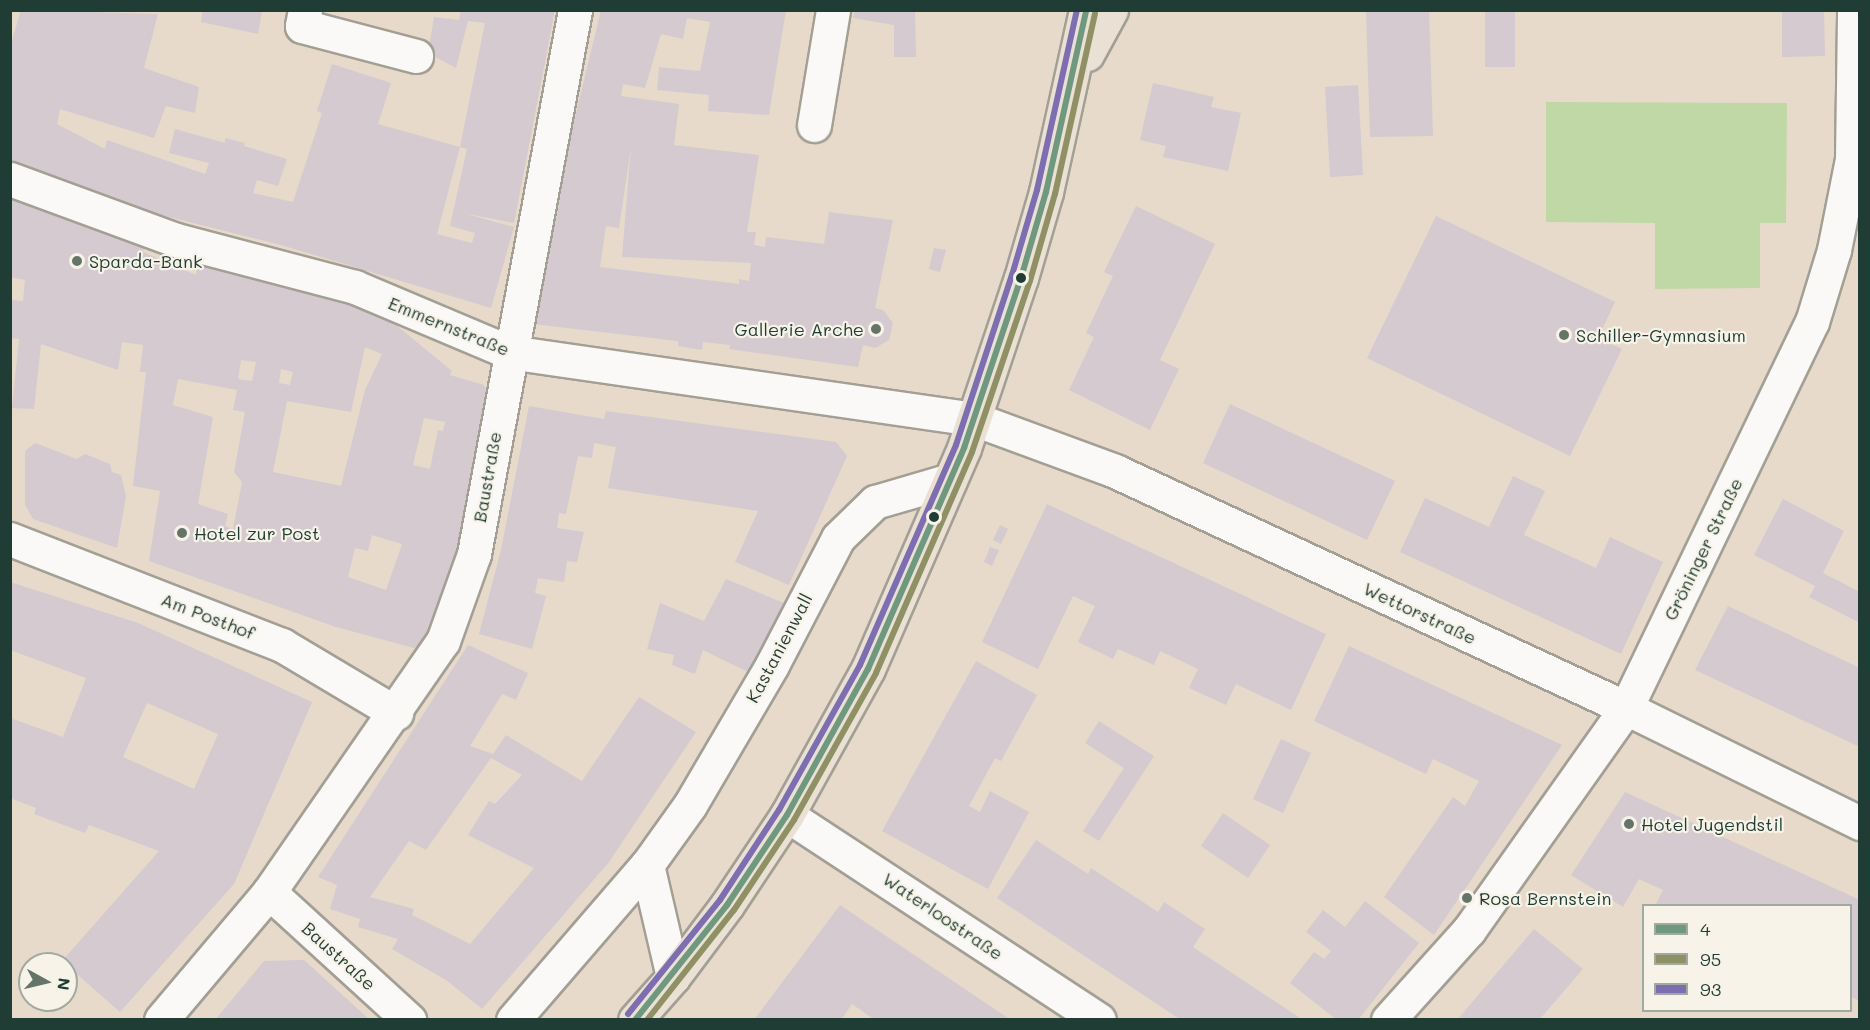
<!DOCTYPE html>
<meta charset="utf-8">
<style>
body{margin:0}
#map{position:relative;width:1870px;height:1030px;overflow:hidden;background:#e7dacb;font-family:Mali,sans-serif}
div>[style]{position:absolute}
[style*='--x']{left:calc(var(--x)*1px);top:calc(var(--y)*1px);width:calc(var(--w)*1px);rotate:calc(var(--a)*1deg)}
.green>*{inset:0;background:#bfd8a6}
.building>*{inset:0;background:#d4cacf}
.roads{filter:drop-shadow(2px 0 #a39f95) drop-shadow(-2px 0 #a39f95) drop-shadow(0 2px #a39f95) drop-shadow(0 -2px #a39f95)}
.minor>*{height:33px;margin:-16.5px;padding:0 16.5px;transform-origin:16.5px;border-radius:16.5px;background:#fbf9f7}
.major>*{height:33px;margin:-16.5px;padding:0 16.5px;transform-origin:16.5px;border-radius:16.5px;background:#eae1d4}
.bus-1>*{height:6px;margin:-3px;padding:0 3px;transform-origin:3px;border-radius:3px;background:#6e997f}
.bus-2>*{height:6px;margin:-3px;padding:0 3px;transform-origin:3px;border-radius:3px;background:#8f9165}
.bus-3>*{height:6px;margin:-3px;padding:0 3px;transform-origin:3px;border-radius:3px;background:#7c6eb0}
.dots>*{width:16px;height:16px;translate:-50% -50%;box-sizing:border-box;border:3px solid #f7f3e8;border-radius:50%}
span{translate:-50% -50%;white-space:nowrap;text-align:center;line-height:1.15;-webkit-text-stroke:4.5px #f7f3e8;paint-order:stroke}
.poi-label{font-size:18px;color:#1f3d34}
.left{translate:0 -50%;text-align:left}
.right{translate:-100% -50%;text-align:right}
.street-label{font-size:18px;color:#1f3d34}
.frame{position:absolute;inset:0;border:12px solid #1f3d34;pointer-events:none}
.legend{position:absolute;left:1642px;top:904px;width:210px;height:108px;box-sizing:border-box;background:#f7f3e8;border:2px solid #a1aaa0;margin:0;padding:8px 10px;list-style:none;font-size:18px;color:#1f3d34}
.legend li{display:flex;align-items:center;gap:12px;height:30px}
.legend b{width:30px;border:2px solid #a1aaa0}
.north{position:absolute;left:18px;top:952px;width:60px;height:60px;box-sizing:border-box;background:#f7f3e8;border:2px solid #a1aaa0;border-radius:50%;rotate:98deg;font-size:16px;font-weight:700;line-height:24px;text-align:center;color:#1f3d34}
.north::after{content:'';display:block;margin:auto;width:21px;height:27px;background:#657469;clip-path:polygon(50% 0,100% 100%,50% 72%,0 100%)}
</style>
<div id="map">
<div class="green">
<div style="clip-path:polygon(1546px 102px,1787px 103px,1786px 223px,1760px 223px,1760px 288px,1655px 289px,1655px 223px,1546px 222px)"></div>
</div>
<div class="building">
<div style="clip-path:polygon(21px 10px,158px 14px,144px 68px,199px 87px,195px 113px,166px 106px,154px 138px,60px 109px,57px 124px,105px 149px,107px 140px,205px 174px,209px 163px,169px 153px,175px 129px,225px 143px,225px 138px,245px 143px,244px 146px,287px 159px,278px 186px,257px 180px,253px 193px,293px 202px,322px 113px,317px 111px,332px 64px,391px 83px,378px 124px,460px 147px,437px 234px,472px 243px,475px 233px,450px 226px,467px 149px,460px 147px,485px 23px,468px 21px,456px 68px,428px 53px,434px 17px,459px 20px,461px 10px,555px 10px,514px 223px,463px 213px,514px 227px,491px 308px,281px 245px,129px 207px,10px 162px,10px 47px)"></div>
<div style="clip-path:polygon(203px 10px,262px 10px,258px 34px,201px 22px)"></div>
<div style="clip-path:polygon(evenodd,601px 10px,786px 10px,769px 115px,708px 111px,709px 95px,657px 90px,659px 67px,700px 71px,710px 22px,687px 18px,683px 39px,661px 34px,645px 88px,623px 84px,621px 96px,679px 104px,674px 145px,759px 155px,747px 232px,756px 232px,754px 245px,765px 247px,766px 237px,824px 244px,829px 212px,893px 220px,875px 308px,883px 310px,893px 323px,889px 340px,875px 348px,863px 345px,858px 367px,729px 349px,730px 345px,703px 342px,702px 350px,678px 346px,678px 341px,533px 324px,551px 220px,556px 221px,571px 134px,601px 10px,631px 147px,622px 257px,751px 263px,749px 281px,739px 279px,739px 284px,600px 267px,606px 226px,619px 228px,631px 147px)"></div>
<div style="clip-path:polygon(855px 10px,915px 10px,916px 57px,894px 57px,894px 25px,853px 18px)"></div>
<div style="clip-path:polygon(1429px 10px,1433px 136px,1370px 137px,1366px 11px)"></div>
<div style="clip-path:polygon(1485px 10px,1515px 10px,1515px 67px,1485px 67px)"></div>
<div style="clip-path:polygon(1782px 10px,1824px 10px,1825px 56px,1782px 57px)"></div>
<div style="clip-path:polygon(1153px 83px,1214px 97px,1211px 107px,1241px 113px,1228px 171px,1163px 157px,1166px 146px,1140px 140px)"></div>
<div style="clip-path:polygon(1358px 85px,1363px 175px,1330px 177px,1325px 87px)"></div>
<div style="clip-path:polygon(evenodd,10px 198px,144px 246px,143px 252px,196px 275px,198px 264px,370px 306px,368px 313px,396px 325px,452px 371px,450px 375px,484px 385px,488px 395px,458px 561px,433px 637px,414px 648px,336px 627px,149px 561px,160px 491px,133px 486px,146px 372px,140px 372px,143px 345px,122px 342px,118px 370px,41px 344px,34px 409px,12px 408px,19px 339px,10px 338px,10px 300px,23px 301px,25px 280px,10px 277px,10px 198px,365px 347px,382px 354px,365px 390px,341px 486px,273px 472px,287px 401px,351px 412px,365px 347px,10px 198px,241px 360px,256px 362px,252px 381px,238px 379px,241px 360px,10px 198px,281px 369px,293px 372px,290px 385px,279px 383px,281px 369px,10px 198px,178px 379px,237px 390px,233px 410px,245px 412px,234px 472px,242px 482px,233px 529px,225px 526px,228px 514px,198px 504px,213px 417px,173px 405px,178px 379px,10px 198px,424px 418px,445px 422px,443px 431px,438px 430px,430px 469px,413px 465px,424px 418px,10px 198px,372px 535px,402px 544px,386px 590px,348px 577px,355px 548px,368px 551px,372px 535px)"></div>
<div style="clip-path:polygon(1136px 206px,1215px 244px,1160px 360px,1179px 369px,1150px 430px,1069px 390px,1094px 337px,1086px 333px,1113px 276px,1104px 272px)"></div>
<div style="clip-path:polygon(1436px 216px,1615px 302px,1598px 338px,1622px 349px,1570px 456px,1367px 358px)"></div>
<div style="clip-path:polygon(934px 248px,946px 250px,940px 272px,929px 269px)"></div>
<div style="clip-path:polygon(1230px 404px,1395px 481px,1367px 540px,1203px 463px)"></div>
<div style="clip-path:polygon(529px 406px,604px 419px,606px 411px,836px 442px,847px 456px,789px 585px,735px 562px,758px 511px,608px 488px,616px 447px,594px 443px,592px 458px,578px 456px,566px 514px,559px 513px,557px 528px,584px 532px,577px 562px,567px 561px,564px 582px,538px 578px,535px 593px,546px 596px,532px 649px,479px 634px,501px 550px)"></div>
<div style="clip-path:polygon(35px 443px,77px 459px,85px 454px,110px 464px,112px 472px,121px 475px,126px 496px,117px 548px,33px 519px,25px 505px,25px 451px)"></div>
<div style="clip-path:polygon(1513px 476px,1545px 491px,1524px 535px,1596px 568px,1610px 537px,1663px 562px,1621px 654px,1400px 552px,1425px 498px,1489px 527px)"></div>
<div style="clip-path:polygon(1783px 499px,1844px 531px,1823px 573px,1860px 592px,1860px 623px,1809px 597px,1815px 586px,1754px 555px)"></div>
<div style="clip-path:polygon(1047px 504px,1326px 634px,1291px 710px,1236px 684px,1226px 705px,1189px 688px,1198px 669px,1160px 651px,1154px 665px,1118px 649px,1113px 659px,1078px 642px,1095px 606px,1073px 596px,1038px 669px,982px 642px)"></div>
<div style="clip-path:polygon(1000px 525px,1008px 529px,1001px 544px,993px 540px)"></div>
<div style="clip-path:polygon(990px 547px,999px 550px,992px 566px,984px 562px)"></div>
<div style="clip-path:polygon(726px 579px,784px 603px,750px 673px,703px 650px,695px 674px,672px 665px,674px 655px,647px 649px,660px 603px,704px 621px)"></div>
<div style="clip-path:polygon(evenodd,10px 582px,138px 623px,312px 702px,234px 884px,120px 1012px,62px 961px,159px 851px,89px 825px,85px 833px,34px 814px,36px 808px,10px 798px,10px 718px,63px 737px,86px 678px,10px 650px,10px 582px,147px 703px,218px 734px,194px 789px,123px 757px,147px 703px)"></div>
<div style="clip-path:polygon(1728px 606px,1860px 668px,1860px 747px,1695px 670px)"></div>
<div style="clip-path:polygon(evenodd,468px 645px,528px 673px,516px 700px,502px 694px,470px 746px,493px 754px,506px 735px,582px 781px,639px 697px,696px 732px,609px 862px,482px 1009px,446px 980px,392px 949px,398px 939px,358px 927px,360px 919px,330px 909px,337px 885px,318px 877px,468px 645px,491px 758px,522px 775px,495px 804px,489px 801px,468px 835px,534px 868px,470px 944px,412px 915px,414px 909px,370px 897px,409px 841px,426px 850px,491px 758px)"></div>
<div style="clip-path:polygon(1349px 646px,1562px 745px,1434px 935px,1384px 897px,1453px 797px,1465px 806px,1479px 781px,1433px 759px,1426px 774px,1314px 721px)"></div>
<div style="clip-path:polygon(976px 661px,1037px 695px,1001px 761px,995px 758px,969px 806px,980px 812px,990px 791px,1029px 812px,988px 889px,882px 831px)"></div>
<div style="clip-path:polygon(1099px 721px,1154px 756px,1099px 841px,1083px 831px,1124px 768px,1085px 743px)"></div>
<div style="clip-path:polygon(1281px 739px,1311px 753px,1283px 813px,1253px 799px)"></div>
<div style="clip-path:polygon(1625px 792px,1860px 900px,1860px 1001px,1851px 997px,1850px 906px,1655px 906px,1663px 890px,1639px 879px,1623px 907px,1571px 875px)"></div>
<div style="clip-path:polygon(1223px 813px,1270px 845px,1248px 878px,1201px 846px)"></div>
<div style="clip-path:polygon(1036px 840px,1088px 874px,1091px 868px,1158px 912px,1164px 902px,1205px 929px,1193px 947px,1303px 1020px,1181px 1020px,997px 898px)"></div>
<div style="clip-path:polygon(1365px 901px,1419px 943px,1358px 1020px,1337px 1020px,1290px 983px,1314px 952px,1324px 959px,1331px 951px,1306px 932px,1323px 910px,1345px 927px)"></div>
<div style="clip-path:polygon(840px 905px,1011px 1020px,875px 1020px,852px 1004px,841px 1020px,754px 1020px)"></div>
<div style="clip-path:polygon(1534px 929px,1583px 969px,1539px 1020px,1457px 1020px)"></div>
<div style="clip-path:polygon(304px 960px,370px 1020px,215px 1020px,264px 961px)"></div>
</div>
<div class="roads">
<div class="minor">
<div style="--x:305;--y:10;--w:16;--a:101"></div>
<div style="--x:302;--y:26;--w:118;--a:14.7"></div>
<div style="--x:814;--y:125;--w:117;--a:-80.6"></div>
<div style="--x:10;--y:179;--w:177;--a:20.2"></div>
<div style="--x:176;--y:240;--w:185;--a:14.7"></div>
<div style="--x:355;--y:287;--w:167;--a:22.9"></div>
<div style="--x:509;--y:352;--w:470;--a:8.2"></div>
<div style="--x:974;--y:419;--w:150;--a:20.2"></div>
<div style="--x:1115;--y:471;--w:563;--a:24.88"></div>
<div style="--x:1626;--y:708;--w:261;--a:26.2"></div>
<div style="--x:10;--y:539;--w:292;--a:21.3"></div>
<div style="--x:282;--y:645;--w:133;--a:30.8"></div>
<div style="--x:787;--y:815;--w:373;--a:33.3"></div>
<div style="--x:647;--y:865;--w:115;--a:76.9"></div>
<div style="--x:269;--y:892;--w:190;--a:42.4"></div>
<div style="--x:161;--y:1020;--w:167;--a:-49.8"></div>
<div style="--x:269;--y:892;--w:305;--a:-55.3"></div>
<div style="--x:443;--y:641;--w:92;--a:-70.4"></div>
<div style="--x:474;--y:554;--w:553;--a:-79.48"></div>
<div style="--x:513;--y:1020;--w:205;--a:-49.2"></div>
<div style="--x:647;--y:865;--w:74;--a:-54.4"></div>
<div style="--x:690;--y:805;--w:162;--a:-59.6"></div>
<div style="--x:772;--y:665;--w:143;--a:-62.5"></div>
<div style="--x:838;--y:538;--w:52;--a:-44.2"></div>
<div style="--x:875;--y:502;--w:78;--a:-16.3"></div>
<div style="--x:1388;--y:1020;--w:121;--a:-48"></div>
<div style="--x:1469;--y:930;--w:272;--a:-54.7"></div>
<div style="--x:1626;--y:708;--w:428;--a:-64.3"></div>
<div style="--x:1812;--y:322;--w:75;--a:-73"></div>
<div style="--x:1834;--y:250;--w:93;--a:-78.8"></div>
<div style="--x:1852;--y:159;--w:149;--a:-89.2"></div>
</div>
<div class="major">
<div style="--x:1087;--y:54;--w:50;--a:-61.4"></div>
<div style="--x:635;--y:1020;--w:57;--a:-48.5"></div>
<div style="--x:673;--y:977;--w:90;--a:-53.1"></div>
<div style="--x:727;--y:905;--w:108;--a:-56.3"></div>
<div style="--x:787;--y:815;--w:167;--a:-61"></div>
<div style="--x:868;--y:669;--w:241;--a:-66.5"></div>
<div style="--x:964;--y:448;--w:179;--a:-71.5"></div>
<div style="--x:1021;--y:278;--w:90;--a:-73.8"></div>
<div style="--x:1046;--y:192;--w:186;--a:-77.6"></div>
</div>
</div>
<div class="bus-1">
<div style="--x:635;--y:1020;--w:147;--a:-51.3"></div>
<div style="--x:727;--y:905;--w:108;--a:-56.3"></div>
<div style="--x:787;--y:815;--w:167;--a:-61"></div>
<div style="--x:868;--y:669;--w:241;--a:-66.5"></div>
<div style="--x:964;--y:448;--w:179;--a:-71.5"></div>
<div style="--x:1021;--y:278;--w:90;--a:-73.8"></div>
<div style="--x:1046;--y:192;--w:185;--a:-77.5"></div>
</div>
<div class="bus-2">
<div style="--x:647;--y:1020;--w:140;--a:-51.7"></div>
<div style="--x:734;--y:910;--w:108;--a:-56.3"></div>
<div style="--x:794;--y:820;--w:168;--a:-60.8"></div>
<div style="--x:876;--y:673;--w:241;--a:-66.5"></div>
<div style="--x:972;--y:452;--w:181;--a:-71.3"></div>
<div style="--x:1030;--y:281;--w:91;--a:-74"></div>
<div style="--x:1055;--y:194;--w:185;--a:-77.5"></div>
</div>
<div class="bus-3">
<div style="--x:628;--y:1014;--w:146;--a:-51.1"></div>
<div style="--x:720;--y:900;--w:108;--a:-56.8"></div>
<div style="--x:779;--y:810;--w:166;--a:-60.8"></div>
<div style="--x:860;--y:665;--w:240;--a:-66.4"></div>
<div style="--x:956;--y:445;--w:179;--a:-71.8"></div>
<div style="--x:1012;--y:275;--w:89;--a:-73.6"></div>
<div style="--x:1037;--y:190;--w:184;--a:-77.5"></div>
</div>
<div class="dots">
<div style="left:77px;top:261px;background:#657469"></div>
<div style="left:1021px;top:278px;background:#1f3d34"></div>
<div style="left:876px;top:329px;background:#657469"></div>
<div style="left:1564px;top:335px;background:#657469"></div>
<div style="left:934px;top:517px;background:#1f3d34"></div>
<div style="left:182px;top:533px;background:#657469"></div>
<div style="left:1629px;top:824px;background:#657469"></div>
<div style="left:1467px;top:898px;background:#657469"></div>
</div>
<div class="poi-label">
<span class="left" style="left:89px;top:261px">Sparda-Bank</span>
<span class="right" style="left:864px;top:329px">Gallerie Arche</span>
<span class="left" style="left:1576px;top:335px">Schiller-Gymnasium</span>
<span class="left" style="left:194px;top:533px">Hotel zur Post</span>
<span class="left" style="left:1641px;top:824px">Hotel Jugendstil</span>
<span class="left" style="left:1479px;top:898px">Rosa Bernstein</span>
</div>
<div class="street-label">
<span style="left:449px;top:326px;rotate:22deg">Emmernstraße</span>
<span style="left:487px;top:477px;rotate:-80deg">Baustraße</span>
<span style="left:1703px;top:549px;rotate:-64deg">Gröninger Straße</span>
<span style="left:1420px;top:613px;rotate:25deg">Wettorstraße</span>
<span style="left:208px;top:616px;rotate:21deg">Am Posthof</span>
<span style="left:779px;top:648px;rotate:-62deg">Kastanienwall</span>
<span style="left:943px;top:916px;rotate:34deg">Waterloostraße</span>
<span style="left:339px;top:956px;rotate:42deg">Baustraße</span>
</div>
<div class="frame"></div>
<ul class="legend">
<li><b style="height:8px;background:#6e997f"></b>4</li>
<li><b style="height:8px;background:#8f9165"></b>95</li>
<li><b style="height:8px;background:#7c6eb0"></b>93</li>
</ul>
<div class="north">N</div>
</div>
